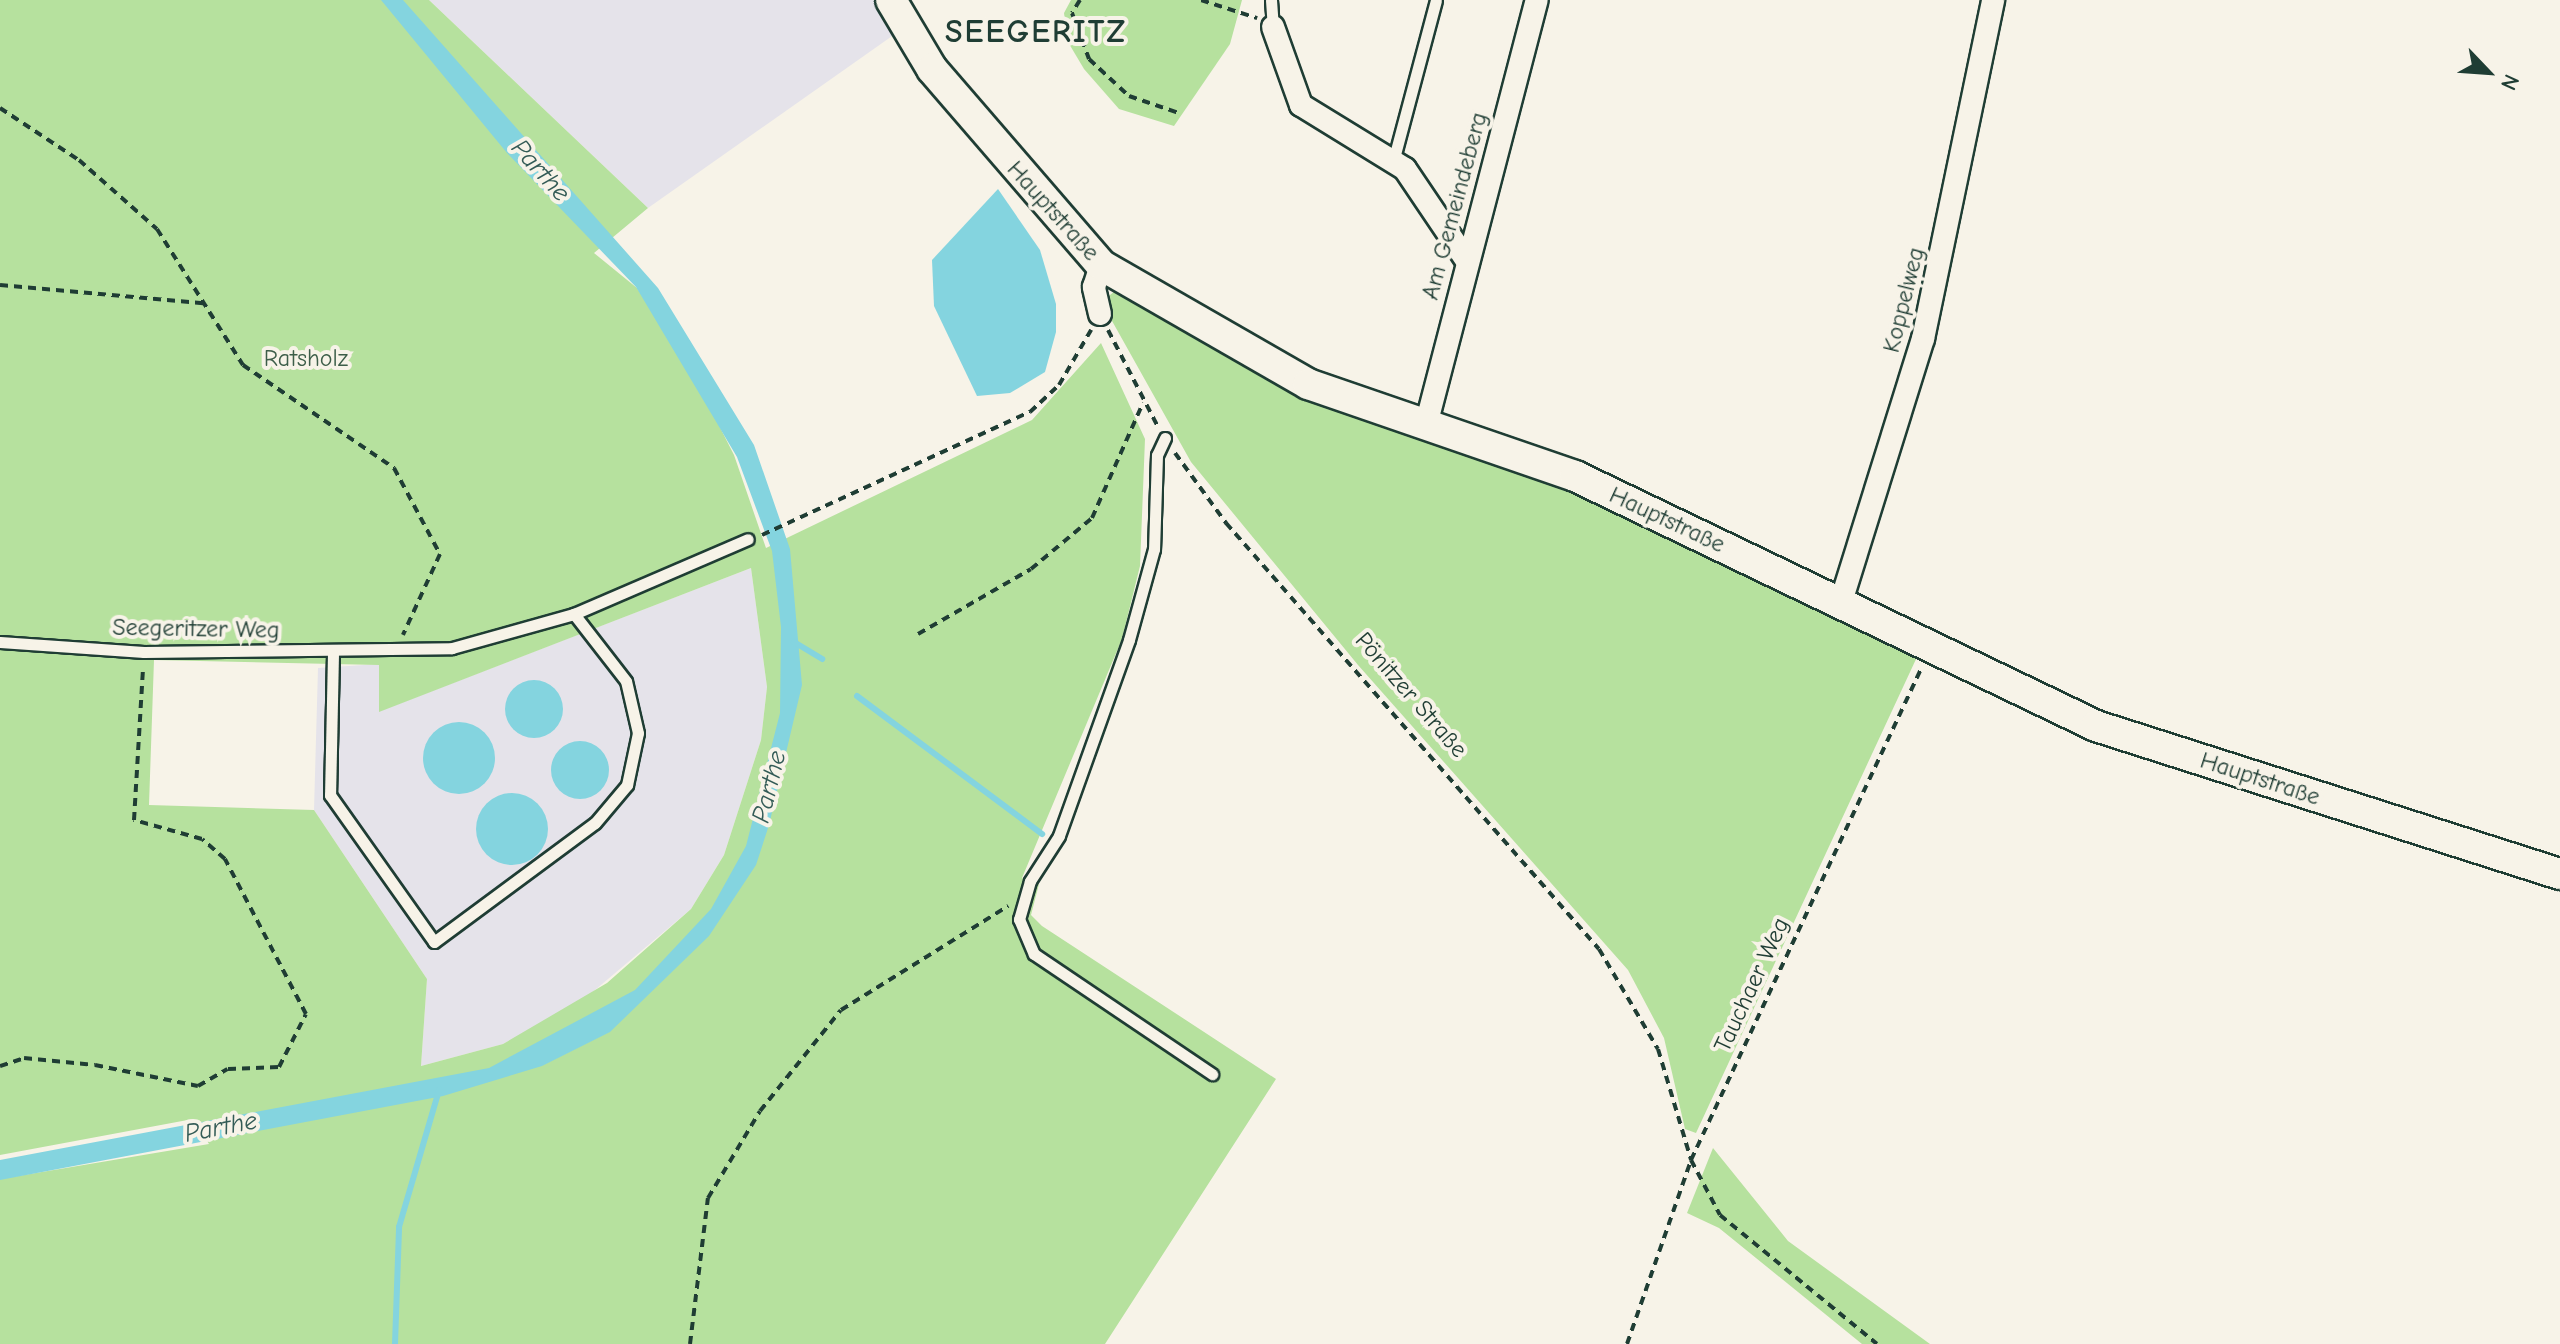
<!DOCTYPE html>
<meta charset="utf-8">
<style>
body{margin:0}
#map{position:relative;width:2560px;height:1344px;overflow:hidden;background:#f7f3e8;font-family:"Comic Neue",sans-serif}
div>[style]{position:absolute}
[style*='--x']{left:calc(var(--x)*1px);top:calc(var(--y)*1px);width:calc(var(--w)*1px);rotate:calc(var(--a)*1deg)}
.built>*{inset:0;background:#e5e3ea}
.green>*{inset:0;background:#b6e19e}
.water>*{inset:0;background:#84d4df}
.round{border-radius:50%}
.stream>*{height:6px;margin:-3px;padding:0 3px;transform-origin:3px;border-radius:3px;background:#84d4df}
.path>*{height:4px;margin-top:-2px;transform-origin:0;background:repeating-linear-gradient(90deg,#1f3d34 0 8px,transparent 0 14px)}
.roads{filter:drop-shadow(2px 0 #1f3d34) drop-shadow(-2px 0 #1f3d34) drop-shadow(0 2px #1f3d34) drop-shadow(0 -2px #1f3d34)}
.lane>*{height:11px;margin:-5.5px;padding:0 5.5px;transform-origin:5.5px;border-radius:5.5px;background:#f7f3e8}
.street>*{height:22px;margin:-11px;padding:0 11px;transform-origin:11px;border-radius:11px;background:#f7f3e8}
.secondary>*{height:30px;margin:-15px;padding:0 15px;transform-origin:15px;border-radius:15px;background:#f7f3e8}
span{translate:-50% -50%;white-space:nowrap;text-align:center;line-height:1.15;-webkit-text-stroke:8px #f7f3e8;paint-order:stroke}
.street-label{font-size:24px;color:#1f3d34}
.park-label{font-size:24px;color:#3d5e49}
.water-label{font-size:26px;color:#335b56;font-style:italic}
.district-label{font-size:32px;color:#1f3d34;font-weight:700;letter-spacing:2px}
.north{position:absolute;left:2448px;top:32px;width:80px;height:80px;-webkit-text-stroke:6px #f7f3e8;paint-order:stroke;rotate:115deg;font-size:22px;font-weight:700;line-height:32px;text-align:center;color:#1f3d34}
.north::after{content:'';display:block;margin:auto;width:28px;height:36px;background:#1f3d34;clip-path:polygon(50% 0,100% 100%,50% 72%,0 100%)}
</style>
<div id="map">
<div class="built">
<div style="clip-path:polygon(429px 0,876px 0,895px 34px,648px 208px)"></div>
<div style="clip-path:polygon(751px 568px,767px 687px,761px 740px,724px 855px,691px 909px,576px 1006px,503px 1044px,421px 1066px,427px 979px,314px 810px,318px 668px,379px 664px,380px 711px)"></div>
</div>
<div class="green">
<div style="clip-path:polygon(evenodd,0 0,429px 0,648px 208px,594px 253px,637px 288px,698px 384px,734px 455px,766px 548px,1032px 420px,1101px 343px,1145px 439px,1140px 566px,1122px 639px,1022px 878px,1039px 884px,1031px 915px,1042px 926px,1276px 1079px,1105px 1344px,0 1344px,0 1179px,209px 1144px,193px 1119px,0 1155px,0 0,751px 568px,767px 687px,761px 740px,724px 855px,691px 909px,607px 983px,503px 1044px,421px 1066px,427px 979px,314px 810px,149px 805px,154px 660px,379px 665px,379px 712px,751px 568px)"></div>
<div style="clip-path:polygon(1071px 0,1242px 0,1230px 44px,1174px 126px,1119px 109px,1084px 69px,1068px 42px,1064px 13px)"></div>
<div style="clip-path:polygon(1115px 291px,1556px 480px,1917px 657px,1696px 1133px,1685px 1129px,1664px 1038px,1628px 970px,1358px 665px,1191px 462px,1107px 312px,1105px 299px)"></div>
<div style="clip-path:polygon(1713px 1148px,1788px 1241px,1930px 1344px,1862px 1344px,1719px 1228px,1687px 1213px)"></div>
</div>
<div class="water">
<div style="clip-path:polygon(381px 0,403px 0,658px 288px,754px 445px,790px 549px,802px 685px,769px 825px,756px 865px,709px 936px,610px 1032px,542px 1066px,443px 1096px,0 1180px,0 1160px,489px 1068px,635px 990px,711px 909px,746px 846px,780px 713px,781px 627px,772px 551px,737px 457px,636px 287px,507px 153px)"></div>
<div style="clip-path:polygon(998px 189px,1040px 250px,1056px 304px,1056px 332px,1045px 372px,1010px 393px,977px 396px,934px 306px,932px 260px)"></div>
<div class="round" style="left:505px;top:680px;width:58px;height:58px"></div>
<div class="round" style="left:423px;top:722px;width:72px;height:72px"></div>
<div class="round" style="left:551px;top:741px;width:58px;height:58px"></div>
<div class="round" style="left:476px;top:793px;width:72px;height:72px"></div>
</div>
<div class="stream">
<div style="--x:794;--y:642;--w:33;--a:31"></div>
<div style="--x:857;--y:696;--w:231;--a:36.7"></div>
<div style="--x:395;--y:1344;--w:117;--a:-88"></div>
<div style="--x:399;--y:1227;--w:143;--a:-73.7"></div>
</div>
<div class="path">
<div style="--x:1080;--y:0;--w:15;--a:122"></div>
<div style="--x:1072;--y:13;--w:49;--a:69.7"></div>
<div style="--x:1089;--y:59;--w:54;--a:42.8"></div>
<div style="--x:1129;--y:96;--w:53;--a:18.8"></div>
<div style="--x:1201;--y:0;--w:59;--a:17.8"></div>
<div style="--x:0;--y:108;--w:95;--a:33.4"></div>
<div style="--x:79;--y:160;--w:104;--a:41.5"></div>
<div style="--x:157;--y:229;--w:161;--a:57.7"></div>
<div style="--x:243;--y:365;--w:183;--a:34.3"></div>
<div style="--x:394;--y:468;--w:98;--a:61.9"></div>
<div style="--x:440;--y:554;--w:89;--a:114.6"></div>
<div style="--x:0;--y:285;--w:204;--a:5.1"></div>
<div style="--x:1108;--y:330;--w:107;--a:62.7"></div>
<div style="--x:1175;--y:453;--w:87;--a:53.9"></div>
<div style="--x:1226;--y:523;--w:566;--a:48.8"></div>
<div style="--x:1599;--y:949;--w:116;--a:59.5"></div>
<div style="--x:1658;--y:1049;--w:116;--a:73.4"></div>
<div style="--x:1691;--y:1160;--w:62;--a:62.2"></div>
<div style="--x:1720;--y:1215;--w:203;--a:39.4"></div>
<div style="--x:762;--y:535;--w:295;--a:-24.7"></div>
<div style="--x:1030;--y:412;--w:40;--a:-43"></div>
<div style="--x:1059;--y:385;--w:64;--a:-59.8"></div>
<div style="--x:918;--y:634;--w:130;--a:-29.9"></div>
<div style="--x:1031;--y:569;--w:80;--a:-39.9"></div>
<div style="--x:1092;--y:518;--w:126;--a:-66.1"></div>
<div style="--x:0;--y:1066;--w:25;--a:-18"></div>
<div style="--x:24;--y:1058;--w:71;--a:5.6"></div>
<div style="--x:95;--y:1065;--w:105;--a:11.5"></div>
<div style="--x:198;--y:1086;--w:34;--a:-30"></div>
<div style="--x:228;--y:1069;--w:51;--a:-2.2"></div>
<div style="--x:279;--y:1067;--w:59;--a:-63"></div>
<div style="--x:306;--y:1014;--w:175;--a:-117.6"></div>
<div style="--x:225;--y:859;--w:30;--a:-139"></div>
<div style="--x:202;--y:839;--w:71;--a:-164.4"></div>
<div style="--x:134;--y:820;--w:152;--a:-86.6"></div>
<div style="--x:690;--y:1344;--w:147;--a:-83"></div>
<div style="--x:708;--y:1198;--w:101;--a:-59.1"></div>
<div style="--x:760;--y:1111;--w:129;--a:-51.3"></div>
<div style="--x:841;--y:1010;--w:197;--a:-31.9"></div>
<div style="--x:1627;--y:1344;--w:195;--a:-70.8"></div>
<div style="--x:1691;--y:1160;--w:542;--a:-64.9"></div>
</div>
<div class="roads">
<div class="lane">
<div style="--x:1271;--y:0;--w:27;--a:86"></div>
<div style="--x:1394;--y:158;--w:163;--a:-75.1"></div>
<div style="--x:1165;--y:438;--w:19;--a:115"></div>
<div style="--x:1157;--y:455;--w:94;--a:91.8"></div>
<div style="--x:1154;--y:549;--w:94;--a:105.4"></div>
<div style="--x:1129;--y:640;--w:208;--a:109.7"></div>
<div style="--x:1059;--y:836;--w:54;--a:122.8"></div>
<div style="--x:1030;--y:881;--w:40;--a:106"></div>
<div style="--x:1019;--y:919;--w:38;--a:67"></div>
<div style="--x:1034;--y:954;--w:215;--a:34"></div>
<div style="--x:0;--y:642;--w:144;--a:4"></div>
<div style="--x:144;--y:652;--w:308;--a:-0.7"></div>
<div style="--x:452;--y:648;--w:127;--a:-15.6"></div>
<div style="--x:574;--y:614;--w:189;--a:-23.3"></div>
<div style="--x:333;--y:654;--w:141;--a:91.2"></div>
<div style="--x:330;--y:795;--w:180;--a:54.7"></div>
<div style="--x:434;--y:942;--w:200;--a:-36.5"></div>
<div style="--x:595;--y:823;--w:50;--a:-49.9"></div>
<div style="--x:627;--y:785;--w:53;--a:-78.1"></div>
<div style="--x:638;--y:733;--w:53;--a:-103"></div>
<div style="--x:626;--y:681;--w:85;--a:-127.8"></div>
</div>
<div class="street">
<div style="--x:1273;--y:27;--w:83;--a:70.3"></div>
<div style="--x:1301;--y:105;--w:122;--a:31.6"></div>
<div style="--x:1405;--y:169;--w:111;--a:56"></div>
<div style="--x:1100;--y:314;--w:28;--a:-103"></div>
<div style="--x:1094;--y:287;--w:23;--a:-72"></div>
<div style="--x:1426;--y:425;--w:439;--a:-75.4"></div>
<div style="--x:1840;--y:605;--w:279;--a:-72.7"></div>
<div style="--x:1923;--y:339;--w:346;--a:-78.3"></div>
</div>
<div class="secondary">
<div style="--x:891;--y:0;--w:80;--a:59.3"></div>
<div style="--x:932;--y:69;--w:259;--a:49.2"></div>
<div style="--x:1101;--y:265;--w:239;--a:29.9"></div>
<div style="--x:1308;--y:384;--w:282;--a:19"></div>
<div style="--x:1575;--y:476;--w:578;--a:25.63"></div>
<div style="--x:2096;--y:726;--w:487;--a:17.7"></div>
</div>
</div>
<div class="street-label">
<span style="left:1455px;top:206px;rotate:-75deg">Am Gemeindeberg</span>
<span style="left:1053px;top:211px;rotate:48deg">Hauptstraße</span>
<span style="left:1904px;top:300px;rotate:-76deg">Koppelweg</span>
<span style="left:1667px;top:520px;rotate:25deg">Hauptstraße</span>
<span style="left:196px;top:629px;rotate:1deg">Seegeritzer Weg</span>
<span style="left:1411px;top:695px;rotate:49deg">Pönitzer Straße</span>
<span style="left:2260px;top:779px;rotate:18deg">Hauptstraße</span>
<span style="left:1752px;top:985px;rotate:-65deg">Tauchaer Weg</span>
</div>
<div class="park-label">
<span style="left:306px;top:359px">Ratsholz</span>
</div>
<div class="water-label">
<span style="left:540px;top:171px;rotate:48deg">Parthe</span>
<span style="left:770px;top:787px;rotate:-76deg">Parthe</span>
<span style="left:221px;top:1128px;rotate:-11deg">Parthe</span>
</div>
<div class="district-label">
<span style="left:1036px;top:32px">SEEGERITZ</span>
</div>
<div class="north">N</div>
</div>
